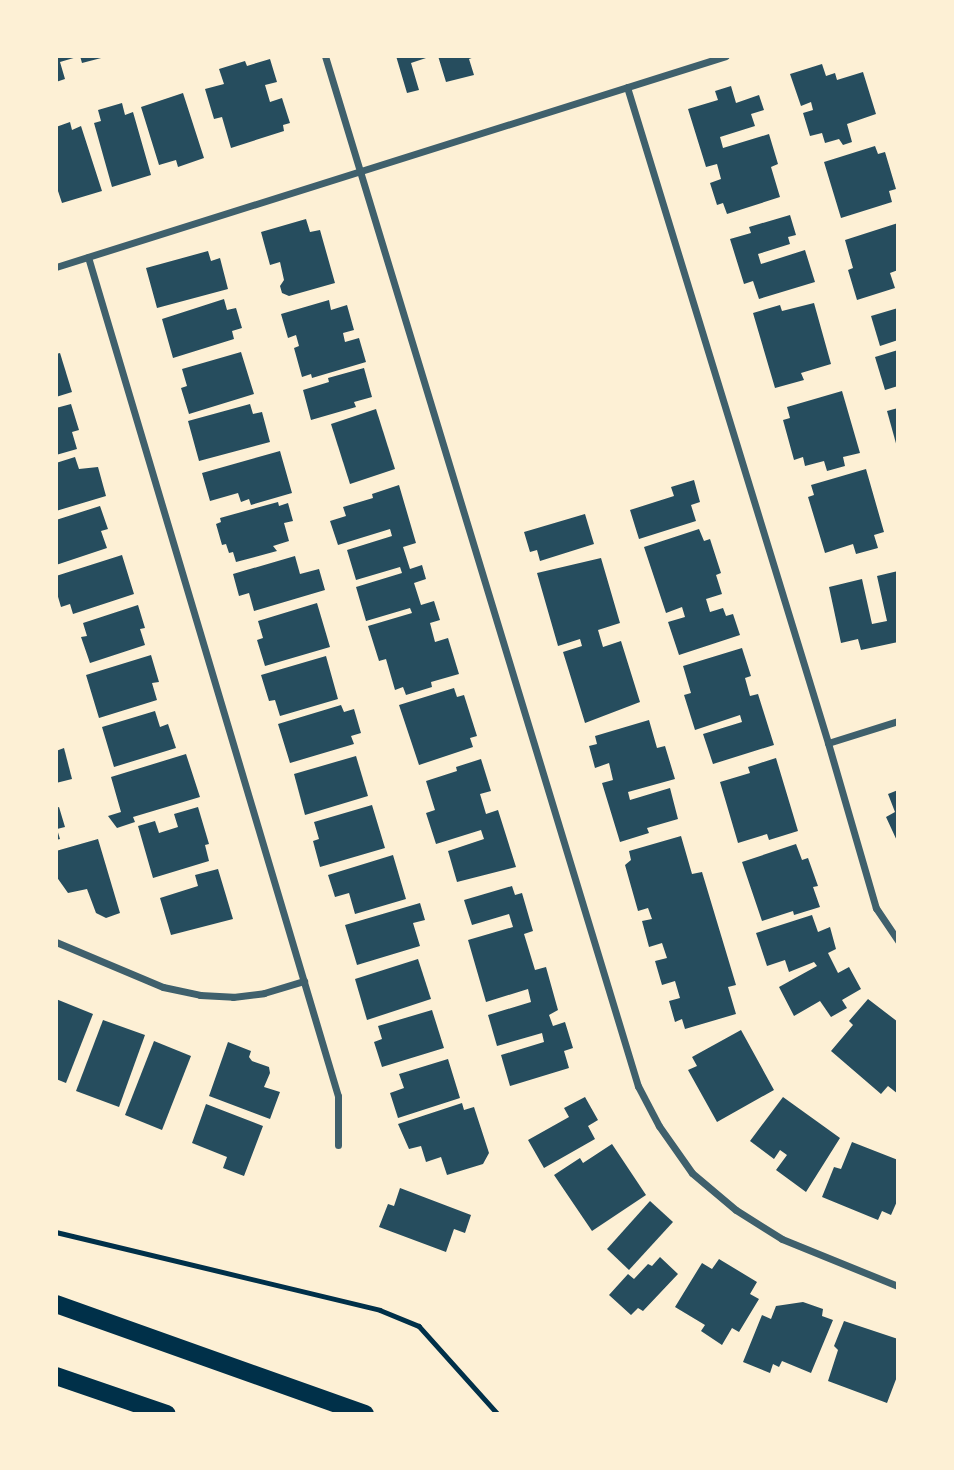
<!DOCTYPE html>
<style>
body{margin:0}
#map{position:relative;width:954px;height:1470px;overflow:hidden;background:#fdf0d5;font-family:Lato,sans-serif}
div>[style]{position:absolute}
[style*='--x']{left:calc(var(--x)*1px);top:calc(var(--y)*1px);width:calc(var(--w)*1px);rotate:calc(var(--a)*1deg)}
.building>*{inset:0;background:#264d5e}
.path>*{height:4.5px;margin:-2.25px;padding:0 2.25px;transform-origin:2.25px;border-radius:2.25px;background:#003049}
.minor>*{height:7px;margin:-3.5px;padding:0 3.5px;transform-origin:3.5px;border-radius:3.5px;background:#3f606c}
.primary>*{height:18px;margin:-9px;padding:0 9px;transform-origin:9px;border-radius:9px;background:#003049}
span{translate:-50% -50%;white-space:nowrap;text-align:center;line-height:1.15;-webkit-text-stroke:6px #fdf0d5;paint-order:stroke}
.frame{position:absolute;inset:0;border:58px solid #fdf0d5;pointer-events:none}
</style>
<div id="map">
<div class="building">
<div style="clip-path:polygon(56px 56px,77px 57px,60px 62px,65px 79px,56px 82px)"></div>
<div style="clip-path:polygon(80px 56px,104px 56px,105px 57px,82px 63px)"></div>
<div style="clip-path:polygon(396px 56px,432px 56px,411px 63px,419px 90px,407px 93px)"></div>
<div style="clip-path:polygon(438px 56px,477px 56px,469px 59px,474px 75px,446px 82px)"></div>
<div style="clip-path:polygon(270px 59px,277px 82px,265px 85px,270px 102px,282px 98px,290px 123px,283px 125px,284px 131px,231px 148px,222px 117px,214px 119px,205px 89px,224px 84px,219px 69px,245px 61px,247px 66px)"></div>
<div style="clip-path:polygon(822px 64px,826px 76px,835px 73px,837px 80px,863px 72px,876px 114px,847px 124px,852px 142px,843px 145px,839px 139px,825px 143px,822px 133px,810px 136px,803px 113px,813px 110px,811px 102px,801px 106px,790px 74px)"></div>
<div style="clip-path:polygon(731px 86px,736px 103px,759px 95px,764px 110px,751px 114px,755px 126px,720px 137px,723px 148px,769px 134px,778px 164px,771px 167px,780px 197px,727px 214px,723px 203px,717px 205px,710px 183px,721px 179px,717px 164px,706px 167px,688px 109px,718px 100px,715px 91px)"></div>
<div style="clip-path:polygon(183px 93px,204px 158px,178px 167px,176px 160px,159px 165px,141px 107px)"></div>
<div style="clip-path:polygon(122px 103px,125px 115px,133px 112px,151px 175px,112px 187px,94px 123px,101px 121px,98px 110px)"></div>
<div style="clip-path:polygon(70px 122px,72px 130px,81px 126px,102px 191px,62px 203px,56px 185px,56px 127px)"></div>
<div style="clip-path:polygon(875px 146px,878px 154px,885px 152px,896px 189px,889px 191px,892px 202px,841px 218px,824px 162px)"></div>
<div style="clip-path:polygon(790px 215px,796px 235px,788px 237px,790px 244px,758px 254px,761px 264px,805px 250px,815px 282px,759px 299px,753px 281px,744px 284px,730px 239px,751px 233px,749px 227px)"></div>
<div style="clip-path:polygon(306px 219px,310px 232px,320px 230px,335px 283px,289px 296px,282px 293px,280px 286px,284px 280px,280px 262px,270px 265px,261px 232px)"></div>
<div style="clip-path:polygon(898px 223px,898px 270px,890px 273px,895px 288px,857px 300px,848px 270px,853px 268px,845px 240px)"></div>
<div style="clip-path:polygon(208px 251px,211px 261px,220px 258px,228px 289px,157px 308px,146px 268px)"></div>
<div style="clip-path:polygon(224px 299px,227px 310px,236px 308px,242px 328px,232px 331px,234px 339px,173px 358px,162px 319px)"></div>
<div style="clip-path:polygon(329px 300px,331px 310px,347px 305px,354px 330px,343px 333px,345px 342px,359px 338px,366px 362px,312px 378px,311px 374px,302px 377px,294px 348px,299px 346px,296px 335px,288px 338px,281px 314px)"></div>
<div style="clip-path:polygon(814px 303px,831px 364px,801px 373px,804px 380px,775px 388px,753px 313px,780px 305px,782px 311px)"></div>
<div style="clip-path:polygon(898px 308px,898px 340px,880px 346px,871px 316px)"></div>
<div style="clip-path:polygon(898px 350px,898px 386px,885px 390px,875px 357px)"></div>
<div style="clip-path:polygon(241px 352px,254px 394px,189px 414px,181px 388px,187px 386px,182px 369px)"></div>
<div style="clip-path:polygon(60px 353px,72px 392px,56px 397px,56px 354px)"></div>
<div style="clip-path:polygon(364px 368px,372px 397px,354px 402px,356px 407px,311px 420px,303px 390px,329px 382px,328px 378px)"></div>
<div style="clip-path:polygon(842px 391px,860px 453px,843px 457px,845px 466px,827px 471px,824px 461px,805px 466px,803px 457px,794px 460px,783px 420px,790px 418px,787px 407px)"></div>
<div style="clip-path:polygon(71px 404px,79px 430px,72px 432px,77px 449px,56px 455px,56px 408px)"></div>
<div style="clip-path:polygon(250px 404px,253px 414px,262px 412px,270px 442px,199px 461px,188px 421px)"></div>
<div style="clip-path:polygon(898px 408px,898px 447px,897px 447px,887px 411px)"></div>
<div style="clip-path:polygon(376px 409px,395px 469px,350px 484px,331px 424px)"></div>
<div style="clip-path:polygon(280px 451px,292px 493px,251px 505px,249px 499px,241px 502px,238px 493px,210px 501px,202px 473px)"></div>
<div style="clip-path:polygon(75px 457px,79px 469px,98px 467px,106px 496px,56px 511px,56px 463px)"></div>
<div style="clip-path:polygon(866px 469px,884px 532px,874px 535px,878px 548px,856px 554px,853px 544px,825px 553px,808px 497px,814px 495px,811px 485px)"></div>
<div style="clip-path:polygon(694px 480px,700px 502px,691px 505px,696px 521px,639px 539px,630px 510px,674px 496px,671px 487px)"></div>
<div style="clip-path:polygon(399px 485px,416px 543px,403px 547px,410px 569px,422px 565px,426px 579px,414px 583px,421px 605px,434px 601px,440px 620px,430px 623px,435px 642px,448px 638px,459px 674px,431px 682px,432px 687px,406px 695px,403px 687px,395px 690px,386px 659px,379px 661px,368px 626px,412px 613px,410px 608px,366px 621px,356px 587px,402px 573px,400px 567px,356px 580px,347px 550px,392px 536px,390px 529px,338px 545px,330px 521px,346px 516px,343px 507px,373px 498px,372px 494px)"></div>
<div style="clip-path:polygon(278px 502px,279px 506px,288px 503px,293px 521px,284px 523px,289px 541px,273px 546px,277px 551px,236px 562px,233px 552px,229px 553px,226px 544px,222px 545px,216px 524px,221px 522px,220px 518px)"></div>
<div style="clip-path:polygon(100px 506px,108px 529px,101px 531px,107px 548px,56px 565px,56px 520px)"></div>
<div style="clip-path:polygon(585px 514px,594px 544px,540px 561px,537px 550px,530px 552px,524px 532px)"></div>
<div style="clip-path:polygon(699px 529px,704px 541px,710px 539px,721px 573px,716px 575px,722px 594px,706px 599px,710px 612px,723px 608px,726px 616px,733px 614px,740px 635px,679px 655px,668px 622px,685px 617px,682px 607px,666px 613px,644px 547px)"></div>
<div style="clip-path:polygon(122px 555px,134px 594px,73px 614px,70px 604px,61px 607px,56px 590px,56px 576px)"></div>
<div style="clip-path:polygon(295px 556px,300px 574px,319px 569px,325px 590px,254px 611px,249px 593px,239px 596px,233px 574px)"></div>
<div style="clip-path:polygon(601px 558px,620px 623px,598px 630px,603px 647px,621px 641px,640px 702px,585px 723px,563px 652px,582px 646px,580px 639px,558px 646px,537px 573px)"></div>
<div style="clip-path:polygon(898px 571px,898px 642px,861px 650px,858px 639px,841px 643px,829px 587px,862px 579px,872px 624px,887px 621px,877px 576px)"></div>
<div style="clip-path:polygon(317px 603px,330px 647px,265px 666px,257px 640px,263px 638px,258px 621px)"></div>
<div style="clip-path:polygon(138px 605px,145px 628px,140px 629px,145px 645px,90px 663px,81px 637px,87px 636px,83px 623px)"></div>
<div style="clip-path:polygon(742px 648px,751px 676px,745px 678px,750px 696px,758px 694px,774px 745px,713px 764px,703px 734px,742px 722px,740px 715px,695px 730px,684px 695px,691px 693px,683px 666px)"></div>
<div style="clip-path:polygon(151px 655px,159px 682px,152px 683px,157px 700px,99px 718px,86px 675px)"></div>
<div style="clip-path:polygon(326px 656px,338px 699px,280px 716px,275px 700px,269px 701px,261px 675px)"></div>
<div style="clip-path:polygon(454px 688px,457px 697px,464px 695px,477px 736px,470px 738px,473px 747px,419px 765px,399px 705px)"></div>
<div style="clip-path:polygon(341px 705px,344px 712px,354px 709px,361px 733px,351px 736px,354px 744px,290px 763px,278px 724px)"></div>
<div style="clip-path:polygon(155px 711px,160px 727px,168px 724px,176px 748px,114px 767px,102px 727px)"></div>
<div style="clip-path:polygon(649px 720px,657px 748px,665px 746px,675px 779px,628px 792px,630px 800px,670px 788px,678px 819px,647px 828px,649px 833px,620px 842px,602px 783px,613px 780px,609px 763px,595px 768px,589px 746px,597px 744px,595px 736px)"></div>
<div style="clip-path:polygon(64px 748px,72px 779px,56px 783px,56px 751px)"></div>
<div style="clip-path:polygon(186px 754px,200px 797px,133px 817px,135px 822px,117px 828px,108px 816px,121px 812px,111px 777px)"></div>
<div style="clip-path:polygon(356px 756px,368px 796px,305px 815px,294px 774px)"></div>
<div style="clip-path:polygon(776px 758px,798px 831px,769px 840px,767px 834px,738px 843px,720px 782px,750px 773px,748px 767px)"></div>
<div style="clip-path:polygon(481px 759px,491px 791px,480px 794px,486px 814px,498px 810px,516px 867px,457px 882px,448px 851px,484px 839px,481px 830px,436px 844px,426px 813px,435px 810px,426px 781px,457px 771px,456px 767px)"></div>
<div style="clip-path:polygon(898px 790px,898px 843px,886px 817px,895px 812px,888px 794px)"></div>
<div style="clip-path:polygon(372px 805px,385px 848px,320px 867px,313px 841px,319px 839px,314px 822px)"></div>
<div style="clip-path:polygon(59px 807px,65px 827px,57px 829px,60px 839px,56px 840px,56px 808px)"></div>
<div style="clip-path:polygon(198px 807px,209px 844px,205px 845px,209px 861px,153px 878px,138px 826px,155px 821px,159px 833px,178px 827px,174px 814px)"></div>
<div style="clip-path:polygon(681px 836px,692px 874px,702px 872px,736px 985px,728px 987px,736px 1014px,685px 1029px,682px 1019px,675px 1022px,669px 1001px,680px 998px,675px 981px,662px 985px,655px 961px,667px 958px,662px 943px,649px 947px,642px 921px,652px 919px,648px 908px,638px 911px,625px 865px,631px 860px,629px 851px)"></div>
<div style="clip-path:polygon(98px 839px,120px 913px,106px 918px,96px 913px,87px 889px,68px 893px,56px 876px,56px 851px)"></div>
<div style="clip-path:polygon(796px 844px,802px 860px,808px 858px,818px 886px,813px 887px,820px 907px,794px 915px,793px 911px,762px 921px,742px 862px)"></div>
<div style="clip-path:polygon(393px 855px,406px 899px,355px 914px,349px 893px,335px 897px,328px 875px)"></div>
<div style="clip-path:polygon(218px 869px,233px 919px,171px 935px,160px 898px,198px 886px,195px 875px)"></div>
<div style="clip-path:polygon(512px 886px,515px 895px,522px 893px,533px 931px,524px 934px,535px 970px,546px 967px,558px 1010px,549px 1015px,553px 1026px,565px 1022px,573px 1048px,564px 1051px,569px 1068px,510px 1086px,501px 1055px,544px 1042px,542px 1033px,497px 1046px,488px 1015px,531px 1002px,528px 989px,486px 1002px,468px 940px,513px 927px,509px 914px,472px 925px,464px 900px)"></div>
<div style="clip-path:polygon(420px 903px,425px 920px,413px 923px,420px 946px,357px 965px,345px 925px)"></div>
<div style="clip-path:polygon(812px 915px,818px 932px,830px 927px,836px 949px,828px 953px,838px 973px,849px 967px,861px 989px,842px 1000px,847px 1008px,831px 1017px,820px 1001px,794px 1016px,779px 987px,817px 966px,814px 962px,789px 972px,785px 960px,767px 966px,756px 933px)"></div>
<div style="clip-path:polygon(418px 959px,431px 999px,367px 1020px,355px 979px)"></div>
<div style="clip-path:polygon(56px 999px,93px 1014px,66px 1083px,56px 1079px)"></div>
<div style="clip-path:polygon(868px 999px,898px 1022px,898px 1094px,888px 1086px,881px 1094px,831px 1051px,853px 1025px,849px 1021px)"></div>
<div style="clip-path:polygon(432px 1010px,444px 1048px,382px 1067px,374px 1042px,382px 1039px,378px 1026px)"></div>
<div style="clip-path:polygon(103px 1020px,145px 1035px,119px 1107px,76px 1091px)"></div>
<div style="clip-path:polygon(741px 1030px,774px 1090px,717px 1122px,688px 1070px,697px 1066px,692px 1057px)"></div>
<div style="clip-path:polygon(154px 1041px,191px 1056px,162px 1130px,125px 1115px)"></div>
<div style="clip-path:polygon(228px 1042px,251px 1051px,249px 1057px,252px 1061px,269px 1067px,270px 1073px,264px 1087px,280px 1092px,270px 1119px,209px 1096px)"></div>
<div style="clip-path:polygon(448px 1059px,460px 1098px,398px 1118px,390px 1093px,404px 1088px,399px 1074px)"></div>
<div style="clip-path:polygon(585px 1097px,598px 1120px,588px 1126px,595px 1139px,544px 1168px,528px 1140px,569px 1117px,564px 1108px)"></div>
<div style="clip-path:polygon(783px 1097px,840px 1138px,806px 1192px,776px 1170px,787px 1155px,780px 1150px,774px 1159px,750px 1141px)"></div>
<div style="clip-path:polygon(462px 1103px,464px 1110px,474px 1107px,489px 1153px,483px 1164px,447px 1175px,441px 1157px,426px 1162px,421px 1146px,409px 1149px,398px 1124px)"></div>
<div style="clip-path:polygon(206px 1104px,263px 1126px,244px 1176px,223px 1168px,227px 1157px,192px 1143px)"></div>
<div style="clip-path:polygon(852px 1142px,898px 1160px,898px 1199px,891px 1215px,882px 1211px,878px 1220px,822px 1197px,834px 1167px,841px 1169px)"></div>
<div style="clip-path:polygon(612px 1144px,646px 1195px,592px 1231px,554px 1175px,580px 1158px,583px 1163px)"></div>
<div style="clip-path:polygon(400px 1188px,471px 1215px,465px 1233px,454px 1229px,446px 1252px,379px 1227px,388px 1204px,394px 1206px)"></div>
<div style="clip-path:polygon(650px 1201px,673px 1222px,629px 1270px,607px 1249px)"></div>
<div style="clip-path:polygon(660px 1257px,678px 1274px,643px 1311px,638px 1308px,631px 1315px,609px 1295px,628px 1274px,634px 1279px,648px 1264px,652px 1266px)"></div>
<div style="clip-path:polygon(719px 1259px,757px 1282px,750px 1294px,759px 1299px,739px 1332px,732px 1328px,722px 1345px,701px 1331px,705px 1325px,675px 1307px,702px 1263px,712px 1269px)"></div>
<div style="clip-path:polygon(803px 1302px,823px 1309px,822px 1316px,833px 1320px,811px 1373px,782px 1361px,779px 1367px,773px 1364px,770px 1373px,743px 1362px,762px 1315px,771px 1319px,776px 1306px)"></div>
<div style="clip-path:polygon(844px 1321px,898px 1339px,898px 1374px,887px 1403px,828px 1381px,838px 1350px,834px 1346px)"></div>
</div>
<div class="path">
<div style="--x:56;--y:1232;--w:333;--a:13.5"></div>
<div style="--x:380;--y:1310;--w:42;--a:22.3"></div>
<div style="--x:419;--y:1326;--w:118;--a:48.1"></div>
</div>
<div class="minor">
<div style="--x:325;--y:56;--w:1077;--a:73.1"></div>
<div style="--x:638;--y:1086;--w:45;--a:62.3"></div>
<div style="--x:659;--y:1126;--w:57;--a:54.9"></div>
<div style="--x:692;--y:1173;--w:57;--a:40.1"></div>
<div style="--x:736;--y:1210;--w:54;--a:32.2"></div>
<div style="--x:782;--y:1239;--w:125;--a:22.1"></div>
<div style="--x:627;--y:87;--w:686;--a:72.96"></div>
<div style="--x:828;--y:743;--w:172;--a:73.8"></div>
<div style="--x:876;--y:908;--w:40;--a:56"></div>
<div style="--x:88;--y:257;--w:875;--a:73.41"></div>
<div style="--x:338;--y:1096;--w:49;--a:90"></div>
<div style="--x:56;--y:267;--w:702;--a:-17.48"></div>
<div style="--x:828;--y:743;--w:73;--a:-17.4"></div>
<div style="--x:56;--y:942;--w:116;--a:22.8"></div>
<div style="--x:163;--y:987;--w:38;--a:12"></div>
<div style="--x:200;--y:995;--w:33;--a:3"></div>
<div style="--x:233;--y:997;--w:31;--a:-7"></div>
<div style="--x:264;--y:993;--w:42;--a:-16.7"></div>
</div>
<div class="primary">
<div style="--x:56;--y:1304;--w:328;--a:19.6"></div>
<div style="--x:56;--y:1376;--w:117;--a:18.9"></div>
</div>
<div class="frame"></div>
</div>
